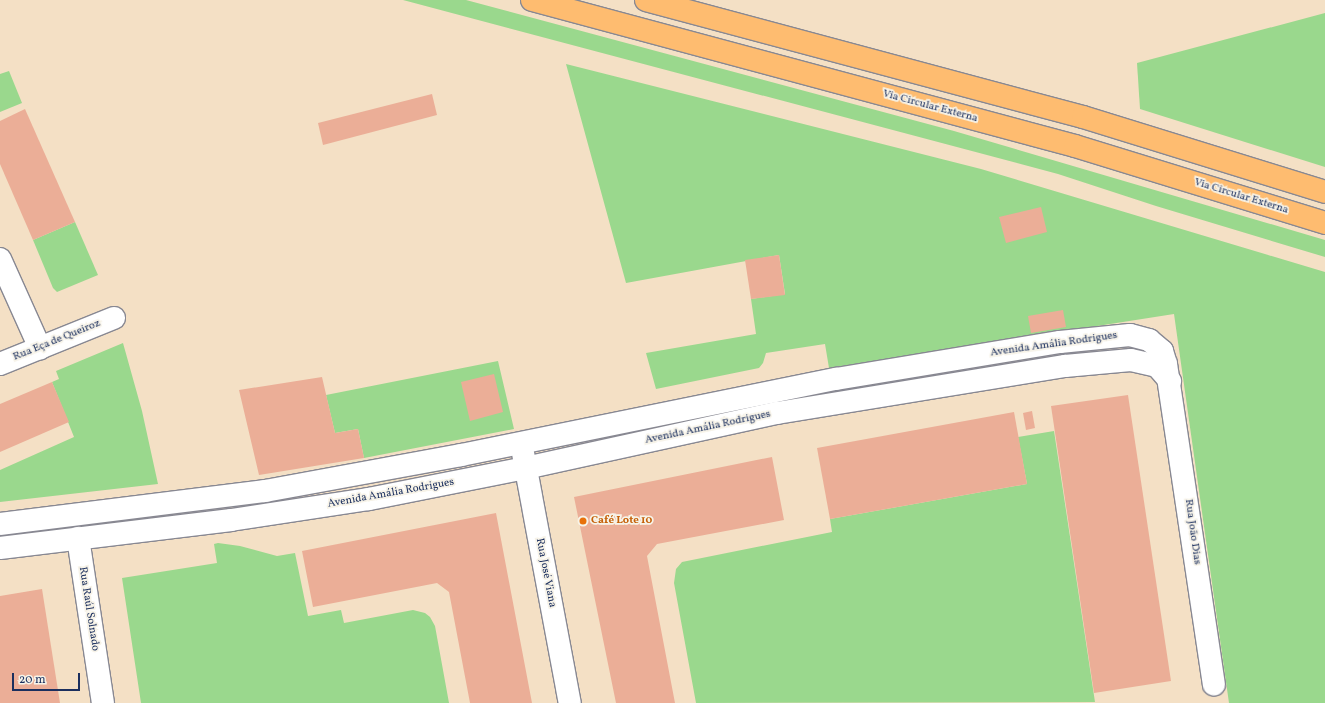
<!DOCTYPE html>
<meta charset="utf-8">
<style>
body{margin:0}
#map{position:relative;width:1325px;height:703px;overflow:hidden;background:#f4e0c5;font-family:Vollkorn,serif}
div>[style]{position:absolute}
[style*='--x']{left:calc(var(--x)*1px);top:calc(var(--y)*1px);width:calc(var(--w)*1px);rotate:calc(var(--a)*1deg)}
.green>*{inset:0;background:#9ad88d}
.building>*{inset:0;background:#ebae97}
.roads{filter:drop-shadow(1px 0 #888892) drop-shadow(-1px 0 #888892) drop-shadow(0 1px #888892) drop-shadow(0 -1px #888892)}
.minor>*{height:22px;margin:-11px;padding:0 11px;transform-origin:11px;border-radius:11px;background:#fff}
.primary>*{height:22px;margin:-11px;padding:0 11px;transform-origin:11px;border-radius:11px;background:#febc70}
.dots>*{width:11px;height:11px;translate:-50% -50%;box-sizing:border-box;border:2px solid #f7f3e8;border-radius:50%}
span{translate:-50% -50%;white-space:nowrap;text-align:center;line-height:1.15;-webkit-text-stroke:3.5px #f7f3e8;paint-order:stroke}
.street-label{font-size:11px;color:#1b2f5e}
.food-label{font-size:11px;color:#c56008;font-weight:700}
.left{translate:0 -50%;text-align:left}
.scale{position:absolute;left:12px;top:673px;width:68px;height:18px;box-sizing:border-box;border:2px solid #1b2f5e;border-top:0;padding-left:5px;font-size:12px;line-height:14px;white-space:nowrap;color:#1b2f5e;-webkit-text-stroke:3px #f7f3e8;paint-order:stroke}
</style>
<div id="map">
<div class="green">
<div style="clip-path:polygon(403px 0,466px 0,954px 131px,1325px 240px,1325px 257px,1156px 206px,1058px 174px)"></div>
<div style="clip-path:polygon(1325px 13px,1325px 167px,1140px 109px,1137px 63px)"></div>
<div style="clip-path:polygon(566px 64px,981px 169px,1325px 272px,1325px 703px,1229px 703px,1174px 314px,829px 368px,825px 344px,766px 353px,763px 363px,759px 368px,656px 389px,646px 353px,756px 334px,751px 299px,785px 294px,779px 255px,626px 283px)"></div>
<div style="clip-path:polygon(9px 71px,22px 103px,0 112px,0 74px)"></div>
<div style="clip-path:polygon(75px 222px,98px 275px,57px 292px,53px 288px,33px 240px)"></div>
<div style="clip-path:polygon(123px 343px,142px 411px,158px 484px,0 502px,0 470px,74px 437px,52px 382px,59px 379px,56px 371px)"></div>
<div style="clip-path:polygon(498px 361px,514px 429px,364px 458px,358px 429px,335px 433px,326px 395px)"></div>
<div style="clip-path:polygon(1054px 431px,1095px 702px,696px 703px,674px 583px,676px 569px,682px 562px,832px 532px,830px 519px,1027px 484px,1018px 437px)"></div>
<div style="clip-path:polygon(218px 543px,240px 546px,277px 556px,295px 553px,308px 616px,341px 610px,344px 623px,413px 610px,425px 613px,430px 617px,435px 626px,449px 703px,141px 703px,122px 578px,217px 563px,214px 544px)"></div>
</div>
<div class="building">
<div style="clip-path:polygon(432px 94px,437px 115px,323px 145px,318px 123px)"></div>
<div style="clip-path:polygon(25px 109px,75px 222px,33px 240px,0 164px,0 121px)"></div>
<div style="clip-path:polygon(1041px 207px,1047px 232px,1006px 243px,999px 217px)"></div>
<div style="clip-path:polygon(779px 255px,785px 295px,751px 299px,745px 260px)"></div>
<div style="clip-path:polygon(1063px 310px,1066px 327px,1031px 333px,1028px 316px)"></div>
<div style="clip-path:polygon(494px 374px,503px 412px,470px 421px,461px 382px)"></div>
<div style="clip-path:polygon(322px 377px,335px 433px,358px 429px,364px 458px,259px 475px,239px 390px)"></div>
<div style="clip-path:polygon(52px 382px,69px 422px,0 452px,0 404px)"></div>
<div style="clip-path:polygon(1128px 395px,1171px 681px,1094px 693px,1051px 406px)"></div>
<div style="clip-path:polygon(1032px 411px,1035px 428px,1026px 430px,1023px 413px)"></div>
<div style="clip-path:polygon(1014px 412px,1027px 484px,830px 519px,817px 448px)"></div>
<div style="clip-path:polygon(772px 457px,784px 520px,657px 544px,647px 556px,675px 703px,616px 703px,574px 497px)"></div>
<div style="clip-path:polygon(496px 513px,532px 703px,470px 703px,449px 592px,437px 583px,313px 607px,302px 551px)"></div>
<div style="clip-path:polygon(42px 589px,60px 703px,0 703px,0 596px)"></div>
</div>
<div class="roads">
<div class="minor">
<div style="--x:0;--y:259;--w:98;--a:65.8"></div>
<div style="--x:0;--y:364;--w:123;--a:-22"></div>
<div style="--x:523;--y:453;--w:254;--a:79.4"></div>
<div style="--x:0;--y:524;--w:267;--a:-7.1"></div>
<div style="--x:265;--y:491;--w:199;--a:-10.4"></div>
<div style="--x:461;--y:455;--w:383;--a:-11.5"></div>
<div style="--x:836;--y:379;--w:227;--a:-9.4"></div>
<div style="--x:1060;--y:342;--w:70;--a:-5.7"></div>
<div style="--x:1130;--y:335;--w:20;--a:15"></div>
<div style="--x:1149;--y:340;--w:17;--a:40"></div>
<div style="--x:1162;--y:351;--w:14;--a:73"></div>
<div style="--x:1166;--y:364;--w:324;--a:81.5"></div>
<div style="--x:78;--y:538;--w:167;--a:81.4"></div>
<div style="--x:0;--y:548;--w:233;--a:-6.9"></div>
<div style="--x:231;--y:520;--w:140;--a:-8.7"></div>
<div style="--x:369;--y:499;--w:160;--a:-11.2"></div>
<div style="--x:526;--y:468;--w:257;--a:-12.4"></div>
<div style="--x:777;--y:413;--w:292;--a:-9.3"></div>
<div style="--x:1065;--y:366;--w:66;--a:-5.2"></div>
<div style="--x:1131;--y:360;--w:27;--a:13"></div>
<div style="--x:1157;--y:366;--w:20;--a:49"></div>
</div>
<div class="primary">
<div style="--x:532;--y:0;--w:562;--a:15.05"></div>
<div style="--x:1075;--y:146;--w:262;--a:17.1"></div>
<div style="--x:646;--y:0;--w:452;--a:15"></div>
<div style="--x:1083;--y:117;--w:253;--a:17.2"></div>
</div>
</div>
<div class="dots">
<div style="left:583px;top:521px;background:#e8710a"></div>
</div>
<div class="street-label">
<span style="left:930px;top:107px;rotate:15deg">Via Circular Externa</span>
<span style="left:1241px;top:197px;rotate:17deg">Via Circular Externa</span>
<span style="left:57px;top:341px;rotate:-22deg">Rua Eça de Queiroz</span>
<span style="left:1054px;top:345px;rotate:-8deg">Avenida Amália Rodrigues</span>
<span style="left:708px;top:428px;rotate:-12deg">Avenida Amália Rodrigues</span>
<span style="left:391px;top:494px;rotate:-10deg">Avenida Amália Rodrigues</span>
<span style="left:1192px;top:532px;rotate:82deg">Rua João Dias</span>
<span style="left:545px;top:573px;rotate:79deg">Rua José Viana</span>
<span style="left:88px;top:609px;rotate:81deg">Rua Raúl Solnado</span>
</div>
<div class="food-label">
<span class="left" style="left:591px;top:521px">Café Lote 10</span>
</div>
<div class="scale">20 m</div>
</div>
